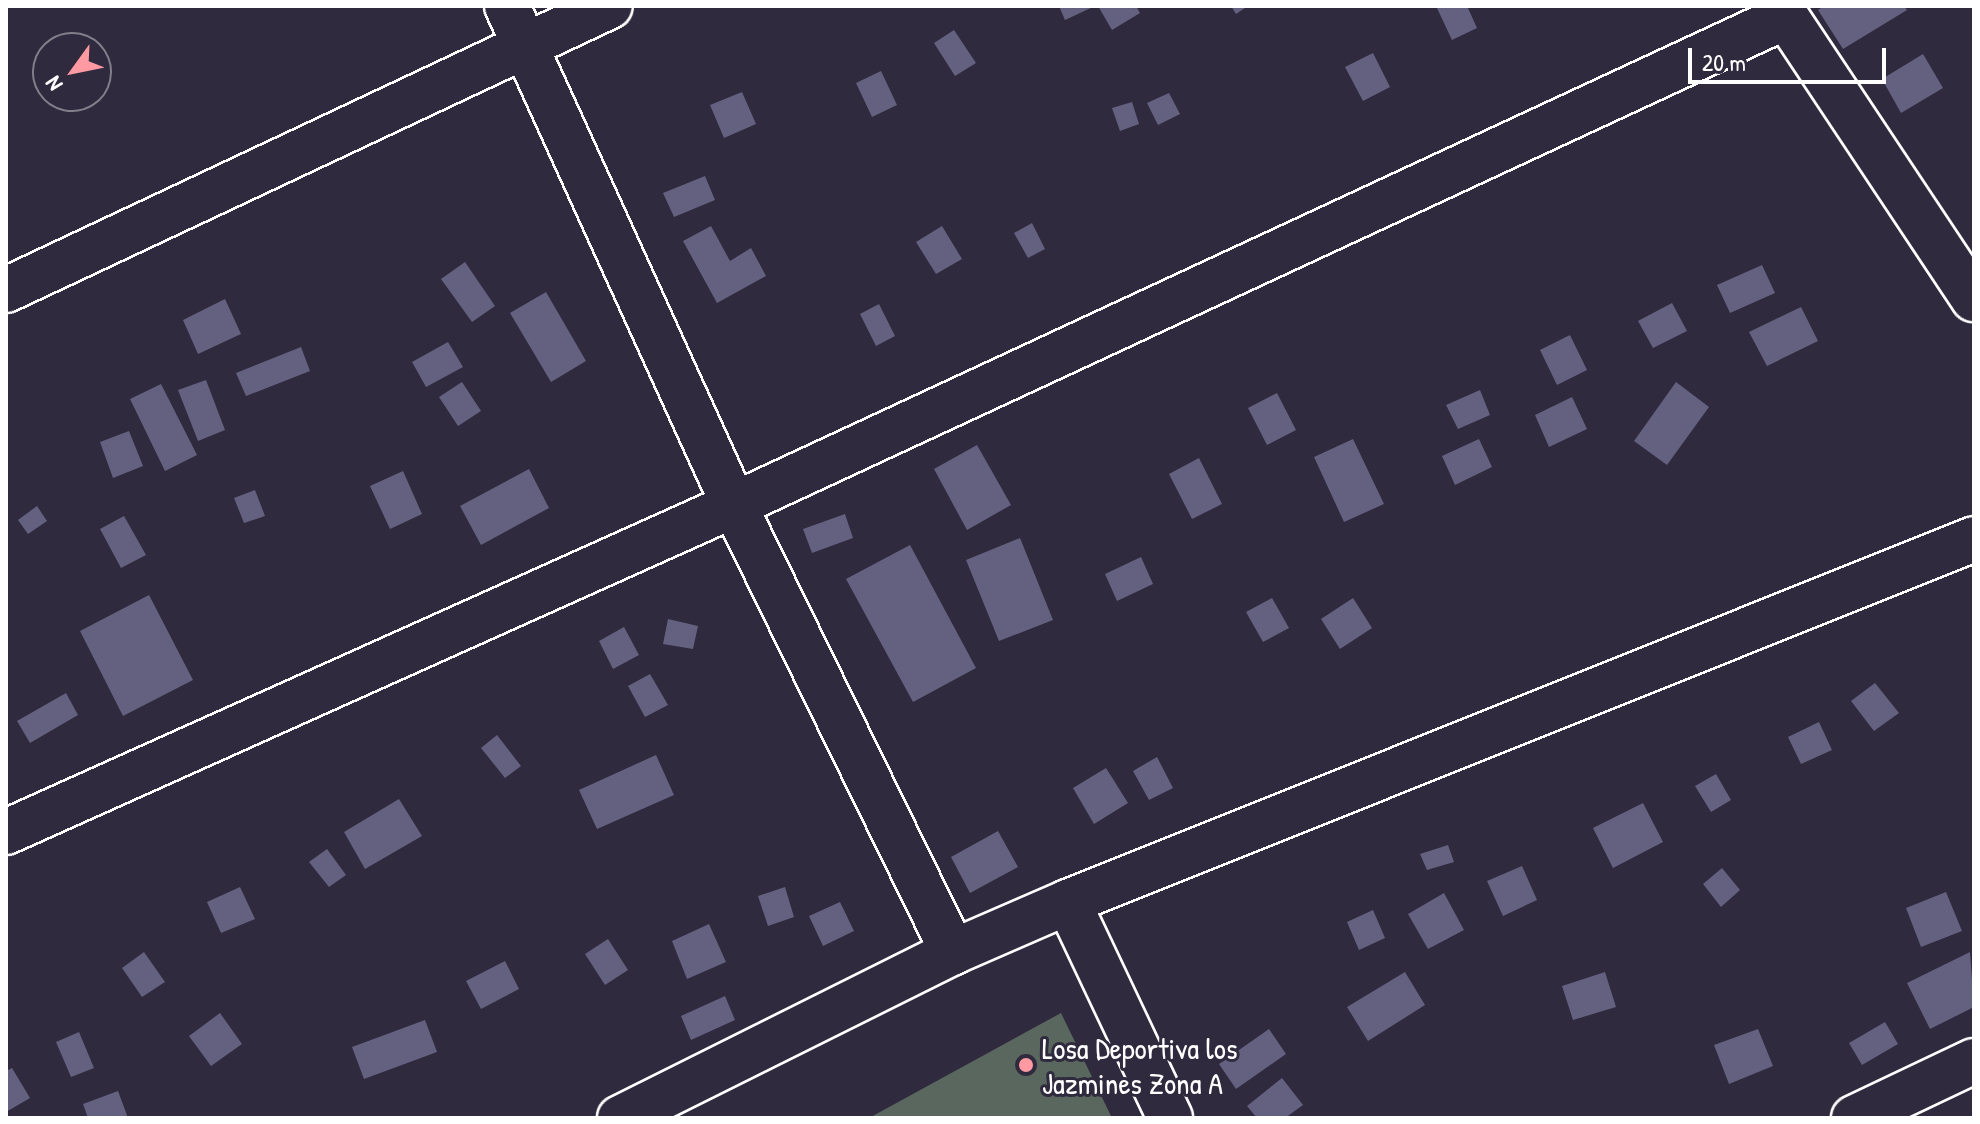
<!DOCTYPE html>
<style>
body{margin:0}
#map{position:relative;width:1980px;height:1124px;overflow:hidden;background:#2f2a3d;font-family:"Patrick Hand",sans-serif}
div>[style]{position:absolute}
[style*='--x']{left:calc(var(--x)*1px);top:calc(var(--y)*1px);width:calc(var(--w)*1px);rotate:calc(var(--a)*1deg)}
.green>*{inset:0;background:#5a675e}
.building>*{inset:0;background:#646180}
.roads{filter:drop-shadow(2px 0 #fff) drop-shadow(-2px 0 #fff) drop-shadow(0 2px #fff) drop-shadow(0 -2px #fff)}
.minor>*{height:44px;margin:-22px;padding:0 22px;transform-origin:22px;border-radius:22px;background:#2f2a3d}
.dots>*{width:22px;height:22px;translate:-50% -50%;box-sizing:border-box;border:4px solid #2f2a3d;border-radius:50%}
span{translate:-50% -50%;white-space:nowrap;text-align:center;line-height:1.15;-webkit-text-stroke:6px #2f2a3d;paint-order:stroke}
.poi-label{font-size:30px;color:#fff}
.left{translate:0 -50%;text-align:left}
.frame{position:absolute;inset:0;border:8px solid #fff;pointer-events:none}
.north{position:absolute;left:32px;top:32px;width:80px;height:80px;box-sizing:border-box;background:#2f2a3d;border:2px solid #827f8b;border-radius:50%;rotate:237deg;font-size:22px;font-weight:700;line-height:32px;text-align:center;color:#fff}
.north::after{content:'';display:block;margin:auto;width:28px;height:36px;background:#ff9aa2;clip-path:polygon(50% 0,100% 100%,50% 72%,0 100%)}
.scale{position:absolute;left:1688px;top:48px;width:198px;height:36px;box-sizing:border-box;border:4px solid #fff;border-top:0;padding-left:10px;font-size:24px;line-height:28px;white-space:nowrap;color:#fff;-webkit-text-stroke:6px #2f2a3d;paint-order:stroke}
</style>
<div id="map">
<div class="green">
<div style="clip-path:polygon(1061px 1013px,1112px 1118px,869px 1118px)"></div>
</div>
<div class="building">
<div style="clip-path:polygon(1059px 6px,1095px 6px,1065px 20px)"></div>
<div style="clip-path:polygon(1098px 6px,1136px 6px,1140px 13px,1112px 30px)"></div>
<div style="clip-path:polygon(1231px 6px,1248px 6px,1236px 14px)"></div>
<div style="clip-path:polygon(1436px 6px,1467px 6px,1477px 28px,1452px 40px)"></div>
<div style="clip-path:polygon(1824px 6px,1904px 6px,1907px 10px,1843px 49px,1818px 10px)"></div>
<div style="clip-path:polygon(954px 30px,976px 63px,955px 76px,934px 43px)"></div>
<div style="clip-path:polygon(1373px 53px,1390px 87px,1363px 101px,1345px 67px)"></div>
<div style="clip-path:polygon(1923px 54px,1943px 88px,1901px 113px,1882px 79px)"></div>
<div style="clip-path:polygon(881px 71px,897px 105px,872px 117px,856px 83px)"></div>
<div style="clip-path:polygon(742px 92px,756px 124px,724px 138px,710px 105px)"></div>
<div style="clip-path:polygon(1169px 93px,1180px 114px,1158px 125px,1147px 103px)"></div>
<div style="clip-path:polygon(1132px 102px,1139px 124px,1120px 131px,1112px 108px)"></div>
<div style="clip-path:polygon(705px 176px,715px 200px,674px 217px,663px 193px)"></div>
<div style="clip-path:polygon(1032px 223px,1045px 249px,1028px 258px,1014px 233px)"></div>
<div style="clip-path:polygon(711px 226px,730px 261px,751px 248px,766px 276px,717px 303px,683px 241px)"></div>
<div style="clip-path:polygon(942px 226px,962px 259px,936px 274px,916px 242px)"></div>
<div style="clip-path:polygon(465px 262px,495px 306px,472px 322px,441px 279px)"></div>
<div style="clip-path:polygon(1762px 265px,1775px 293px,1730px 313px,1717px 285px)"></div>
<div style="clip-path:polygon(546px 292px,586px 361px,551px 382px,510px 313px)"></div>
<div style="clip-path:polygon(225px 299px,241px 334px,198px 354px,183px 320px)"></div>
<div style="clip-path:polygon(1672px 303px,1687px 331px,1653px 348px,1638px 321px)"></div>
<div style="clip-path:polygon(879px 304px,895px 336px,876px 346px,860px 314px)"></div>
<div style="clip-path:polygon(1801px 307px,1818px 341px,1767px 366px,1749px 332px)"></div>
<div style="clip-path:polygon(1570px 335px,1587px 370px,1557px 385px,1540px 350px)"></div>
<div style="clip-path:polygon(448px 342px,463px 367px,426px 387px,412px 362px)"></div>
<div style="clip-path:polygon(301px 347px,310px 371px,246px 396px,236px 373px)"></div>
<div style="clip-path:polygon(206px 380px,225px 430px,198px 441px,178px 390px)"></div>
<div style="clip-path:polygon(462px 382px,481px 411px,458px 426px,439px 397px)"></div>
<div style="clip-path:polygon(1676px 382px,1709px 407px,1667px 465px,1634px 441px)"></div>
<div style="clip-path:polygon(161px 384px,197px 455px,165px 471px,130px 399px)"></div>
<div style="clip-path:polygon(1480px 390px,1490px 415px,1458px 429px,1446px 405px)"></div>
<div style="clip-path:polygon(1277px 393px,1296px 430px,1267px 445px,1248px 408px)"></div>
<div style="clip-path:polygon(1572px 397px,1587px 429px,1549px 447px,1535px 415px)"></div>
<div style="clip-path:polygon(129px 431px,143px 466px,113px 478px,100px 442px)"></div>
<div style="clip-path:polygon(1353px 439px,1384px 504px,1344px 522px,1314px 457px)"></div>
<div style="clip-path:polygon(1479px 439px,1492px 467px,1455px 485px,1442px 456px)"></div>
<div style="clip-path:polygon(977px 445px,1011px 505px,967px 530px,934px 469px)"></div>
<div style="clip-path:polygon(1199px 458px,1222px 504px,1192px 519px,1169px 474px)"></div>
<div style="clip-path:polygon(529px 469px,549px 508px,481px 545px,460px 506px)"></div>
<div style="clip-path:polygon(403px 471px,422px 514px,390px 529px,370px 486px)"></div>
<div style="clip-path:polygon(255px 490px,265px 516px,244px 523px,234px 498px)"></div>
<div style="clip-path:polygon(37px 506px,47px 521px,28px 534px,18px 520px)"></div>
<div style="clip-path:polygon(845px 514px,853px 538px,812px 553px,803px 529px)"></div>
<div style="clip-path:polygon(124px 516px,146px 555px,121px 568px,100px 529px)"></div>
<div style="clip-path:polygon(1020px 538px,1053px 620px,999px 641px,966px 560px)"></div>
<div style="clip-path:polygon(910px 545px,976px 668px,913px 702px,846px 579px)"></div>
<div style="clip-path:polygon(1141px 557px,1153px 584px,1117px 601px,1105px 574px)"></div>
<div style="clip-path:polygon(149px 595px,193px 680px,123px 716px,80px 631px)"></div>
<div style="clip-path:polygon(1272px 598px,1289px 628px,1263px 642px,1246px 612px)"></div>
<div style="clip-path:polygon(1353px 598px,1372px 628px,1340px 649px,1321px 619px)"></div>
<div style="clip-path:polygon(668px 619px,698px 626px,693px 649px,663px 644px)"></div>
<div style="clip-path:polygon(624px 627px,639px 655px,613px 669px,599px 641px)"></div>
<div style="clip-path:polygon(650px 674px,668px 705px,645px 717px,628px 686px)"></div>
<div style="clip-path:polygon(1875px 683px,1899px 713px,1874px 731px,1851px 701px)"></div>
<div style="clip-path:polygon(66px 693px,78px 715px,30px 743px,17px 721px)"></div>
<div style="clip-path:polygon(1819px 722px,1832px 750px,1801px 764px,1788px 737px)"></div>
<div style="clip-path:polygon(497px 735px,521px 766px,505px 778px,481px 748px)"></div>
<div style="clip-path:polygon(656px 755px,674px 795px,597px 829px,579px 790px)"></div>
<div style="clip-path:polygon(1157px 757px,1173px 788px,1149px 800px,1133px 771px)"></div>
<div style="clip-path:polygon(1106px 768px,1128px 803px,1094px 824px,1073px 788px)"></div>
<div style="clip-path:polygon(1716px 774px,1731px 800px,1711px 812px,1695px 786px)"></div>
<div style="clip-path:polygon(399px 799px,422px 836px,365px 869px,344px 832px)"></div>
<div style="clip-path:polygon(1643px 803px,1663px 842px,1613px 868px,1593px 828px)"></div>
<div style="clip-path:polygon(998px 831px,1018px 867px,970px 893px,951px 857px)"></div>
<div style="clip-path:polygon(1448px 845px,1454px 862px,1427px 870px,1420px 854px)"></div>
<div style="clip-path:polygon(327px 849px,346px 875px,329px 887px,309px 862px)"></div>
<div style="clip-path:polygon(1522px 866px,1537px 900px,1503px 916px,1487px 881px)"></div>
<div style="clip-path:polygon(1722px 868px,1740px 890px,1721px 907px,1703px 884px)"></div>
<div style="clip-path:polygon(240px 887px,255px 919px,221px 933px,207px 902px)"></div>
<div style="clip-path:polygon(785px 887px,794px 917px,768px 926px,758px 896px)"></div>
<div style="clip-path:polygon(1946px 892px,1962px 931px,1921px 947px,1906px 908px)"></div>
<div style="clip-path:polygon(1444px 893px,1464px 930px,1428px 949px,1408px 914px)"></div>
<div style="clip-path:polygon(840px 902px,854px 931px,823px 946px,809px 916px)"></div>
<div style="clip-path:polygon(1373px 910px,1385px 938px,1359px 950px,1347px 922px)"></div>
<div style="clip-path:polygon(709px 924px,726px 962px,687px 979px,672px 941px)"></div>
<div style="clip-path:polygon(608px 939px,628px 970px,605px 985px,585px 954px)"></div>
<div style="clip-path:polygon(144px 952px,165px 982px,142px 997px,122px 968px)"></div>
<div style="clip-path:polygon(1970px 952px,1974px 1007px,1930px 1029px,1907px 983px)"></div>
<div style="clip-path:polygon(505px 961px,519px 989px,481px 1009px,466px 981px)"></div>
<div style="clip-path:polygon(1405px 972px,1425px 1005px,1368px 1041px,1347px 1007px)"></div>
<div style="clip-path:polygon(1605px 972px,1616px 1007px,1573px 1020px,1562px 986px)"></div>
<div style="clip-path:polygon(725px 996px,735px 1020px,691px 1040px,681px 1016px)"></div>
<div style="clip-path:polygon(220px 1013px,242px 1044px,211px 1066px,189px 1036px)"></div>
<div style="clip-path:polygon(425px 1020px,437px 1052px,364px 1079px,352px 1047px)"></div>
<div style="clip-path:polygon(1885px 1022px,1898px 1044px,1862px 1065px,1849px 1043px)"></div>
<div style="clip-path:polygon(1269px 1029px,1286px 1054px,1236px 1089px,1219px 1064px)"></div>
<div style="clip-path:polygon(1758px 1029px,1773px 1066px,1729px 1084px,1714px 1045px)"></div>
<div style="clip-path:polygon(79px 1032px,94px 1068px,71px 1077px,56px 1042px)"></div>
<div style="clip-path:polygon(12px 1068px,30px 1098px,6px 1112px,6px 1071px)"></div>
<div style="clip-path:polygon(1282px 1078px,1303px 1105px,1285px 1118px,1257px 1118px,1247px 1106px)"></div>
<div style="clip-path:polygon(118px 1091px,128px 1118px,88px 1118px,83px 1104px)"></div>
</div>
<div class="roads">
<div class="minor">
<div style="--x:507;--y:6;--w:548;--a:65.54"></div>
<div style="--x:734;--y:505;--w:498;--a:63.9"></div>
<div style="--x:1779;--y:6;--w:352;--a:56.4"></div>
<div style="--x:6;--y:290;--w:667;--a:-25.18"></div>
<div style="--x:6;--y:832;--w:798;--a:-24.19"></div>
<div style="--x:734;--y:505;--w:1159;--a:-24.91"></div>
<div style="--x:1068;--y:902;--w:239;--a:64.7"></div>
<div style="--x:620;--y:1118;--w:372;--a:-26.5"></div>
<div style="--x:953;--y:952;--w:125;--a:-23.5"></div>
<div style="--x:1068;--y:902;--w:976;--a:-21.83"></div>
<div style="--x:1854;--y:1118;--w:133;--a:-25.4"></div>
</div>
</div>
<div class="dots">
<div style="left:1026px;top:1065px;background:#ff9aa2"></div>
</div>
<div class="poi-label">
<span class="left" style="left:1042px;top:1065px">Losa Deportiva los<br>Jazmines Zona A</span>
</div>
<div class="frame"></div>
<div class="north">N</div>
<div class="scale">20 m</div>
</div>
